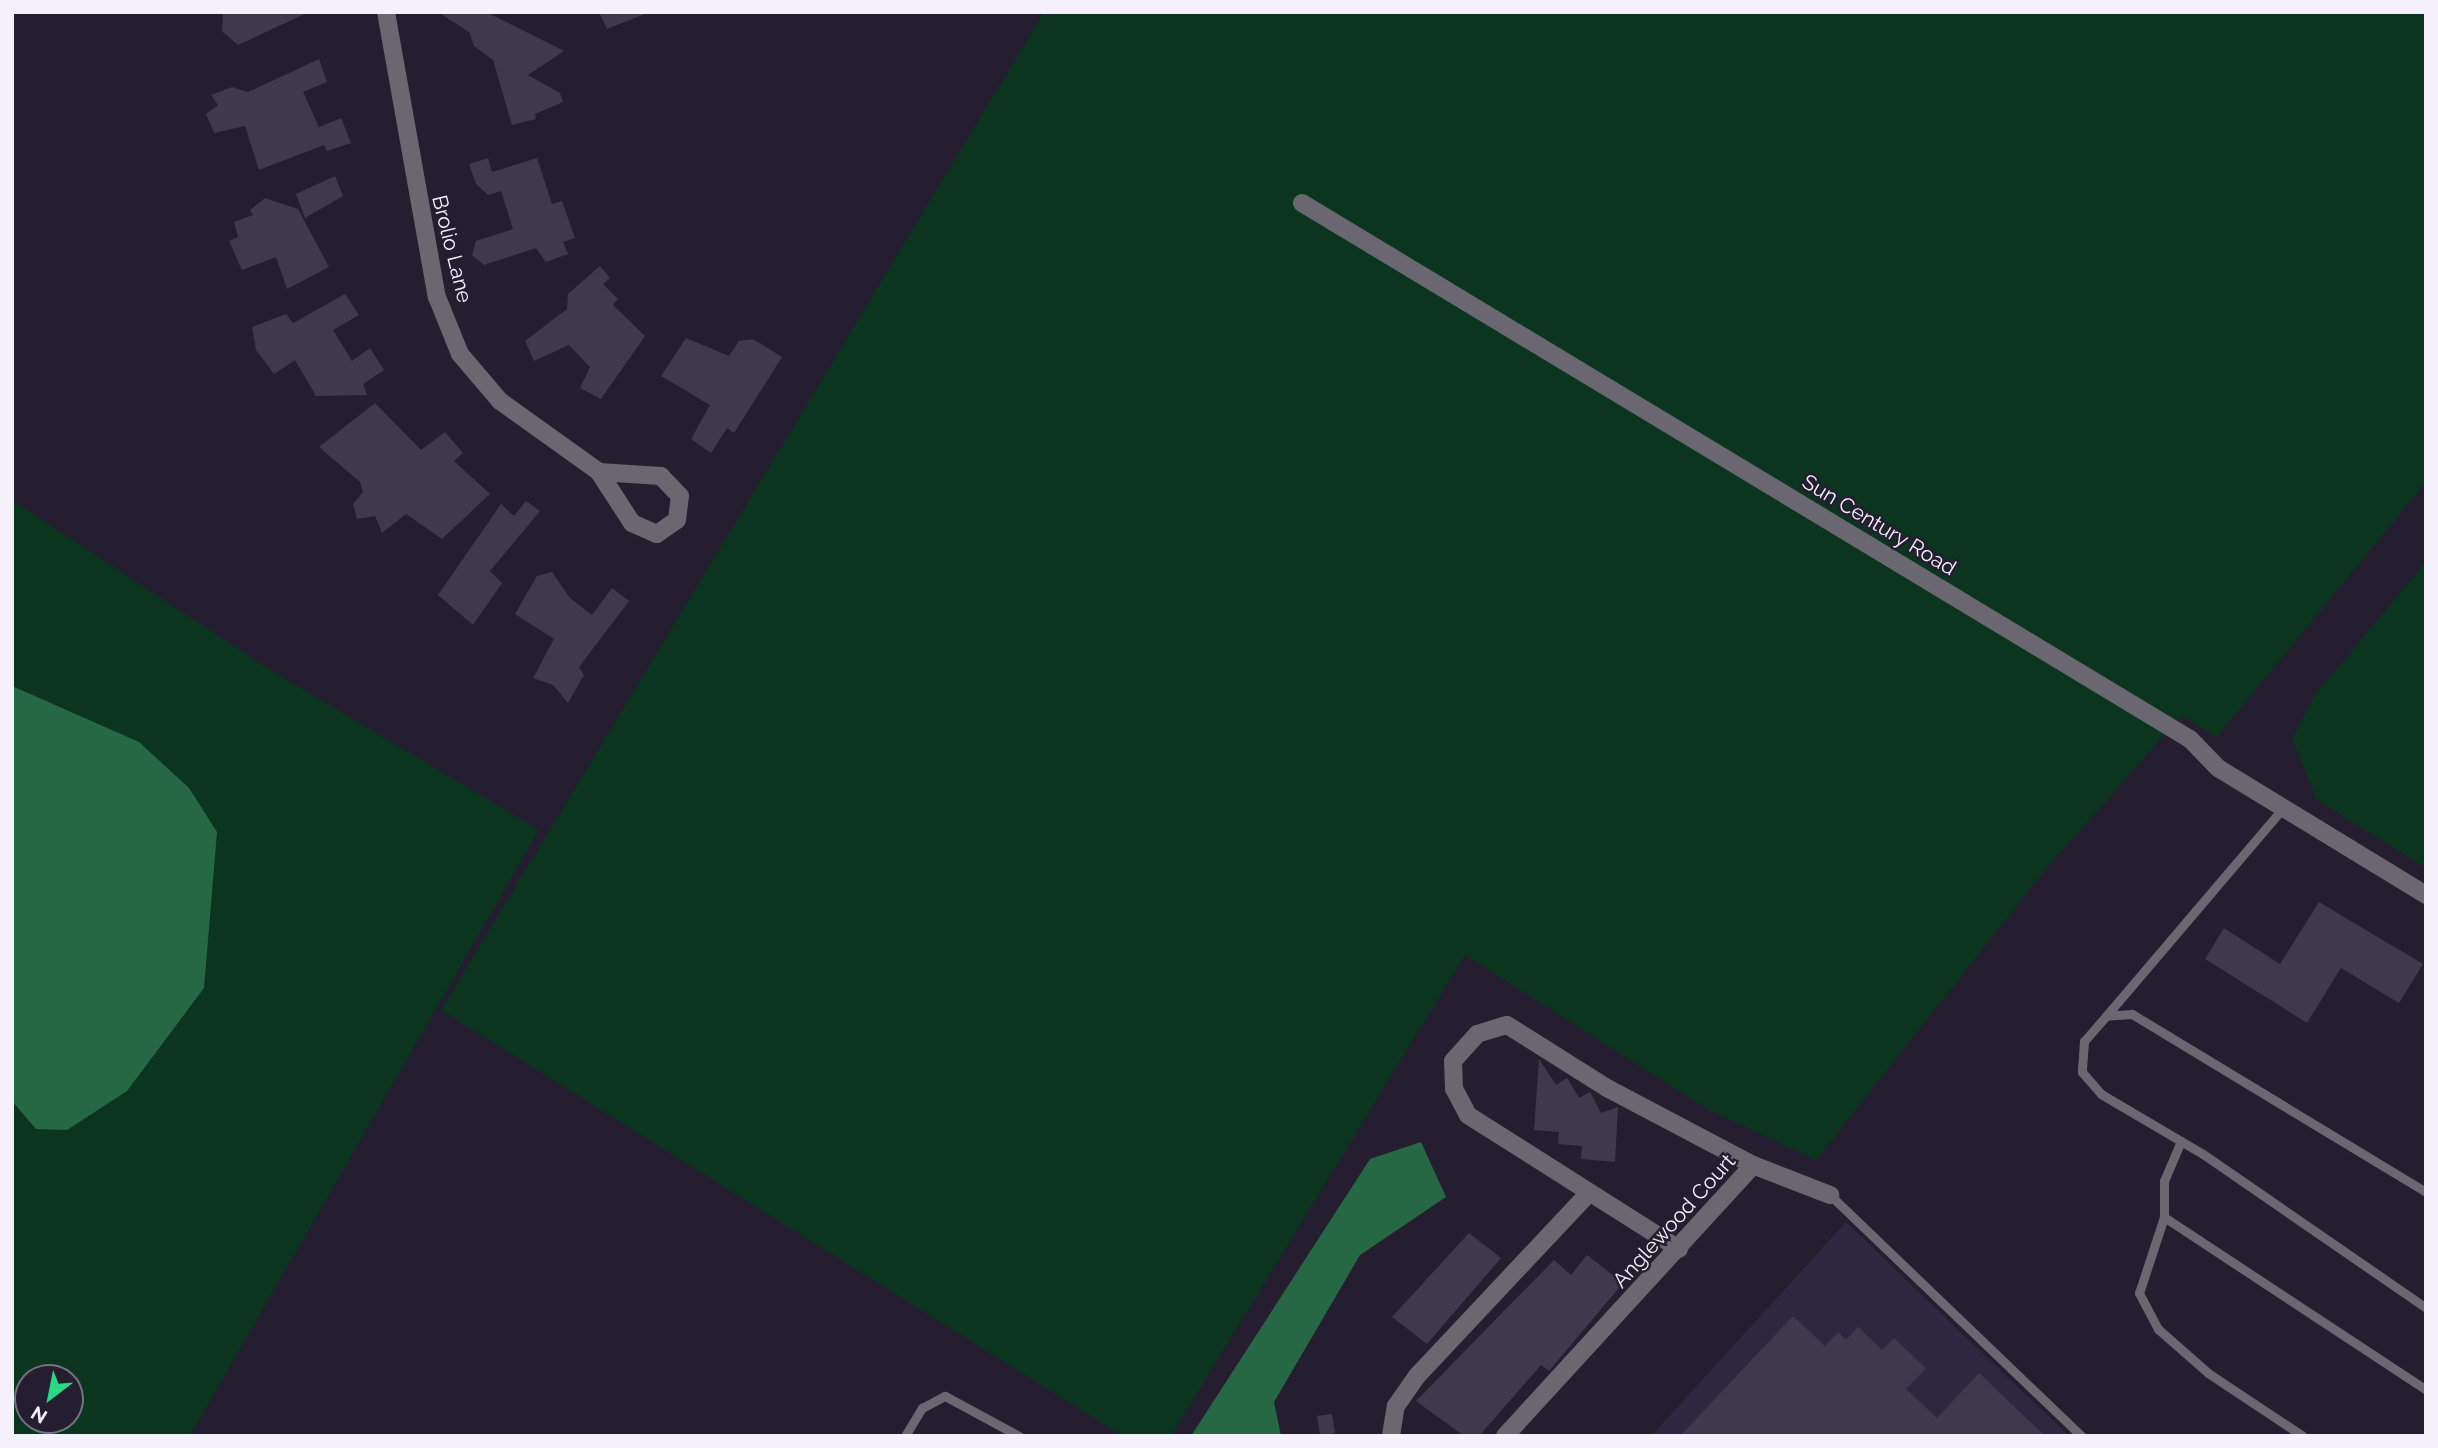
<!DOCTYPE html>
<style>
body{margin:0}
#map{position:relative;width:2438px;height:1448px;overflow:hidden;background:#241e30;font-family:Raleway,sans-serif}
div>[style]{position:absolute}
[style*='--x']{left:calc(var(--x)*1px);top:calc(var(--y)*1px);width:calc(var(--w)*1px);rotate:calc(var(--a)*1deg)}
.built>*{inset:0;background:#2f263f}
.green>*{inset:0;background:#0b351f}
.water>*{inset:0;background:#276844}
.building>*{inset:0;background:#40394e}
.lane>*{height:9px;margin:-4.5px;padding:0 4.5px;transform-origin:4.5px;border-radius:4.5px;background:#6b6771}
.street>*{height:18px;margin:-9px;padding:0 9px;transform-origin:9px;border-radius:9px;background:#6b6771}
span{translate:-50% -50%;white-space:nowrap;text-align:center;line-height:1.15;-webkit-text-stroke:5px #241e30;paint-order:stroke}
.street-label{font-size:21px;color:#f4f0fc}
.frame{position:absolute;inset:0;border:14px solid #f4f0fc;pointer-events:none}
.north{position:absolute;left:14px;top:1364px;width:70px;height:70px;box-sizing:border-box;background:#241e30;border:2px solid #777282;border-radius:50%;rotate:212deg;font-size:19px;font-weight:700;line-height:28px;text-align:center;color:#f4f0fc}
.north::after{content:'';display:block;margin:auto;width:24px;height:32px;background:#29d885;clip-path:polygon(50% 0,100% 100%,50% 72%,0 100%)}
</style>
<div id="map">
<div class="built">
<div style="clip-path:polygon(1846px 1222px,2069px 1436px,1651px 1436px)"></div>
</div>
<div class="green">
<div style="clip-path:polygon(1044px 12px,2426px 12px,2426px 482px,2217px 737px,2181px 716px,2045px 870px,1816px 1160px,1709px 1110px,1465px 955px,1171px 1436px,1123px 1436px,441px 1010px)"></div>
<div style="clip-path:polygon(evenodd,12px 500px,267px 668px,539px 830px,190px 1436px,12px 1436px,12px 500px,28px 1378px,70px 1378px,70px 1420px,28px 1420px,28px 1378px)"></div>
<div style="clip-path:polygon(2426px 562px,2426px 868px,2317px 800px,2292px 739px,2314px 696px)"></div>
</div>
<div class="water">
<div style="clip-path:polygon(12px 686px,139px 742px,189px 788px,217px 832px,204px 988px,127px 1091px,67px 1130px,36px 1129px,12px 1101px)"></div>
<div style="clip-path:polygon(1421px 1142px,1446px 1197px,1360px 1255px,1274px 1402px,1281px 1436px,1191px 1436px,1370px 1159px)"></div>
</div>
<div class="building">
<div style="clip-path:polygon(223px 12px,309px 12px,238px 45px,222px 31px)"></div>
<div style="clip-path:polygon(438px 12px,486px 12px,564px 51px,528px 75px,560px 93px,563px 102px,535px 114px,536px 119px,512px 125px,493px 60px,474px 46px,469px 32px)"></div>
<div style="clip-path:polygon(599px 12px,647px 12px,647px 13px,607px 29px)"></div>
<div style="clip-path:polygon(319px 59px,327px 82px,303px 92px,319px 127px,341px 118px,351px 143px,327px 151px,324px 145px,259px 170px,245px 126px,214px 133px,206px 114px,218px 105px,211px 95px,232px 87px,248px 92px)"></div>
<div style="clip-path:polygon(488px 158px,492px 172px,537px 158px,552px 204px,562px 201px,575px 238px,563px 242px,568px 254px,546px 262px,536px 248px,484px 265px,472px 255px,476px 241px,513px 229px,501px 191px,488px 195px,476px 184px,469px 164px)"></div>
<div style="clip-path:polygon(335px 176px,343px 196px,305px 218px,296px 194px)"></div>
<div style="clip-path:polygon(265px 198px,298px 209px,329px 267px,287px 289px,276px 257px,242px 270px,229px 241px,238px 237px,234px 222px,253px 215px,250px 210px)"></div>
<div style="clip-path:polygon(600px 266px,610px 278px,603px 284px,618px 299px,613px 305px,645px 336px,601px 399px,580px 388px,590px 367px,569px 345px,534px 361px,525px 341px,567px 309px,568px 294px)"></div>
<div style="clip-path:polygon(345px 294px,359px 315px,333px 330px,352px 361px,370px 348px,384px 370px,363px 384px,367px 395px,316px 396px,295px 360px,274px 374px,256px 350px,252px 327px,286px 314px,293px 323px)"></div>
<div style="clip-path:polygon(686px 338px,729px 356px,739px 341px,753px 339px,782px 357px,734px 433px,727px 428px,711px 453px,691px 439px,710px 405px,661px 376px)"></div>
<div style="clip-path:polygon(375px 403px,421px 450px,445px 432px,463px 453px,454px 461px,490px 494px,442px 539px,406px 514px,382px 533px,375px 516px,357px 519px,353px 504px,363px 492px,360px 482px,319px 447px)"></div>
<div style="clip-path:polygon(526px 501px,540px 511px,490px 571px,502px 583px,473px 625px,438px 595px,501px 504px,514px 516px)"></div>
<div style="clip-path:polygon(552px 572px,570px 598px,592px 615px,612px 588px,629px 601px,579px 667px,584px 675px,568px 703px,553px 685px,533px 678px,554px 639px,515px 614px,537px 576px)"></div>
<div style="clip-path:polygon(2319px 902px,2423px 964px,2399px 1003px,2341px 968px,2307px 1023px,2205px 959px,2224px 928px,2280px 964px)"></div>
<div style="clip-path:polygon(1539px 1059px,1556px 1085px,1567px 1078px,1579px 1098px,1590px 1092px,1601px 1113px,1618px 1107px,1615px 1162px,1581px 1159px,1582px 1146px,1558px 1144px,1559px 1132px,1534px 1130px)"></div>
<div style="clip-path:polygon(1469px 1233px,1501px 1258px,1427px 1344px,1392px 1317px)"></div>
<div style="clip-path:polygon(1587px 1255px,1623px 1283px,1549px 1371px,1541px 1365px,1479px 1436px,1464px 1436px,1416px 1401px,1554px 1260px,1571px 1275px)"></div>
<div style="clip-path:polygon(1793px 1316px,1825px 1346px,1838px 1332px,1846px 1340px,1858px 1327px,1882px 1350px,1894px 1338px,1926px 1368px,1906px 1389px,1937px 1418px,1979px 1373px,2045px 1436px,1680px 1436px)"></div>
<div style="clip-path:polygon(1332px 1414px,1335px 1433px,1320px 1436px,1317px 1416px)"></div>
</div>
<div class="lane">
<div style="--x:2106;--y:1016;--w:273;--a:-49.6"></div>
<div style="--x:2181;--y:1141;--w:43;--a:113"></div>
<div style="--x:2164;--y:1181;--w:36;--a:90"></div>
<div style="--x:2164;--y:1217;--w:80;--a:108.2"></div>
<div style="--x:2139;--y:1293;--w:41;--a:62.2"></div>
<div style="--x:2158;--y:1329;--w:67;--a:41.3"></div>
<div style="--x:2208;--y:1373;--w:114;--a:33.6"></div>
<div style="--x:2426;--y:1192;--w:344;--a:-148.8"></div>
<div style="--x:2132;--y:1014;--w:26;--a:176"></div>
<div style="--x:2106;--y:1016;--w:33;--a:131"></div>
<div style="--x:2084;--y:1041;--w:31;--a:94"></div>
<div style="--x:2082;--y:1072;--w:29;--a:49"></div>
<div style="--x:2101;--y:1094;--w:118;--a:30.5"></div>
<div style="--x:2203;--y:1154;--w:271;--a:34.6"></div>
<div style="--x:1830;--y:1195;--w:348;--a:43.8"></div>
<div style="--x:2164;--y:1217;--w:314;--a:33.4"></div>
<div style="--x:905;--y:1436;--w:33;--a:-59"></div>
<div style="--x:922;--y:1408;--w:26;--a:-28"></div>
<div style="--x:945;--y:1396;--w:84;--a:28.4"></div>
</div>
<div class="street">
<div style="--x:386;--y:12;--w:290;--a:79.9"></div>
<div style="--x:437;--y:297;--w:61;--a:68"></div>
<div style="--x:460;--y:354;--w:62;--a:49.6"></div>
<div style="--x:500;--y:401;--w:122;--a:35.6"></div>
<div style="--x:599;--y:472;--w:61;--a:57.1"></div>
<div style="--x:632;--y:523;--w:27;--a:24"></div>
<div style="--x:657;--y:534;--w:24;--a:-35"></div>
<div style="--x:677;--y:520;--w:24;--a:-83"></div>
<div style="--x:680;--y:496;--w:28;--a:-134"></div>
<div style="--x:661;--y:476;--w:62;--a:-176.3"></div>
<div style="--x:1302;--y:203;--w:1037;--a:31.12"></div>
<div style="--x:2190;--y:739;--w:40;--a:46"></div>
<div style="--x:2218;--y:768;--w:244;--a:31.4"></div>
<div style="--x:1679;--y:1249;--w:250;--a:-147.6"></div>
<div style="--x:1468;--y:1115;--w:30;--a:-118"></div>
<div style="--x:1454;--y:1089;--w:28;--a:-92"></div>
<div style="--x:1453;--y:1061;--w:36;--a:-48"></div>
<div style="--x:1477;--y:1034;--w:31;--a:-17"></div>
<div style="--x:1507;--y:1025;--w:118;--a:32.2"></div>
<div style="--x:1607;--y:1088;--w:165;--a:27.8"></div>
<div style="--x:1391;--y:1436;--w:30;--a:-81"></div>
<div style="--x:1396;--y:1406;--w:37;--a:-55"></div>
<div style="--x:1417;--y:1376;--w:248;--a:-46.8"></div>
<div style="--x:1505;--y:1436;--w:367;--a:-47.5"></div>
<div style="--x:1753;--y:1165;--w:83;--a:21.3"></div>
</div>
<div class="street-label">
<span style="left:452px;top:249px;rotate:76deg">Brolio Lane</span>
<span style="left:1879px;top:525px;rotate:31deg">Sun Century Road</span>
<span style="left:1674px;top:1221px;rotate:-48deg">Anglewood Court</span>
</div>
<div class="frame"></div>
<div class="north">N</div>
</div>
